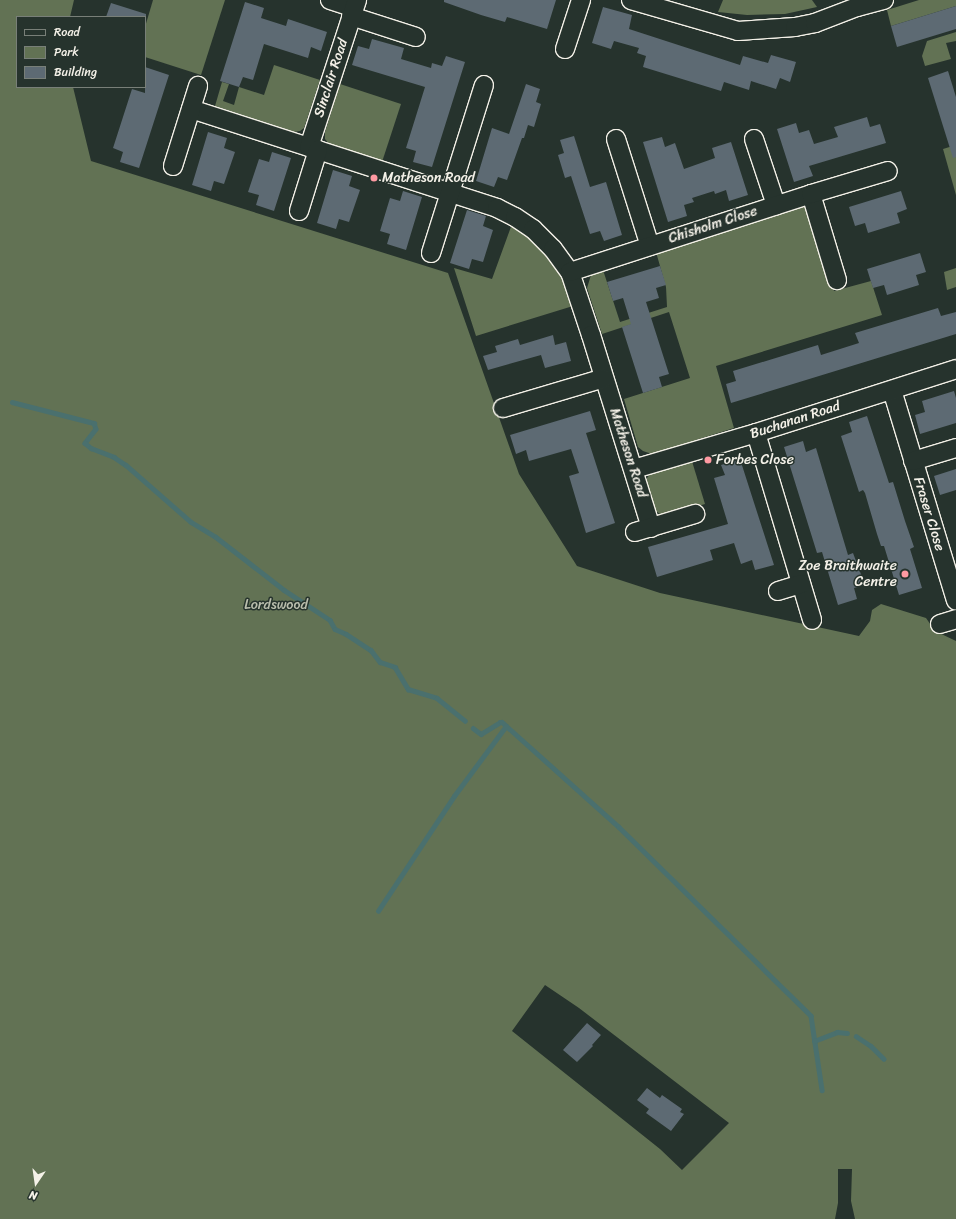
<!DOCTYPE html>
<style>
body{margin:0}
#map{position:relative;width:956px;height:1219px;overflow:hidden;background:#26332d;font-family:Sriracha,sans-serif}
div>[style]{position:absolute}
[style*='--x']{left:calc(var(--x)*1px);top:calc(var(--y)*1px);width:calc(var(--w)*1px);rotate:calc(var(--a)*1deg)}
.green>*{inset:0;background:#627254}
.stream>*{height:4.5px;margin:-2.25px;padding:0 2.25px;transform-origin:2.25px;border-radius:2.25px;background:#4a706e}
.building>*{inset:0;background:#5d6a73}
.roads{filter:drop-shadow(1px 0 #f4f1e8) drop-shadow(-1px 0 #f4f1e8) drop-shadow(0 1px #f4f1e8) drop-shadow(0 -1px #f4f1e8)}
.minor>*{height:18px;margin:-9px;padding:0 9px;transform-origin:9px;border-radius:9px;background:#26332d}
.dots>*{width:11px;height:11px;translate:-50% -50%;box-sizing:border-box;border:2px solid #26332d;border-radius:50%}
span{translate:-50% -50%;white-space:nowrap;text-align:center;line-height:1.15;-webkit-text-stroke:3px #26332d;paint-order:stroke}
.street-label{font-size:14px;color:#f4f1e8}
.poi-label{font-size:14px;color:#f4f1e8}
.left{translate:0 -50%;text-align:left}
.right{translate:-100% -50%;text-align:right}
.park-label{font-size:14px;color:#babead}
.legend{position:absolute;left:16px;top:16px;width:130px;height:72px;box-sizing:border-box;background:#26332d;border:1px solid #787f78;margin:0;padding:5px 7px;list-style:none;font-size:12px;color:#f4f1e8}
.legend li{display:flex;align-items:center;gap:8px;height:20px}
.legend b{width:20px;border:1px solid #787f78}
.north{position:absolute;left:16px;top:1163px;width:40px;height:40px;-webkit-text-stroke:3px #26332d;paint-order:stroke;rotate:193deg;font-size:11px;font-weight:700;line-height:16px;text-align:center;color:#f4f1e8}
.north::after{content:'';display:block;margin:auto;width:14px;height:18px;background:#f4f1e8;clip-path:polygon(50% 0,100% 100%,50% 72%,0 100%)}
</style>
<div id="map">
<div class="green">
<div style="clip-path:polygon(evenodd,0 0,74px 0,70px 17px,17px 17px,17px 87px,73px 87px,91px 161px,448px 273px,519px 474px,577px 566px,660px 593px,859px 636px,870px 621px,872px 610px,881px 604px,926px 618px,935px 631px,956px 641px,956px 1219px,855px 1219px,851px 1201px,852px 1169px,838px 1169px,838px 1203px,835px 1219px,0 1219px,0 0,545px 985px,579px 1008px,729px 1123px,682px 1170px,660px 1149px,512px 1031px,545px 985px)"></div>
<div style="clip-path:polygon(153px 0,225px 0,201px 75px,145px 57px,145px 27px)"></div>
<div style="clip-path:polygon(723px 0,812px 0,817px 7px,785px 14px,747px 15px,718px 12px)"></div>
<div style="clip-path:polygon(919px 0,956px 0,956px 6px,891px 26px,887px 10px)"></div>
<div style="clip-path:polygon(956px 32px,956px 41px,946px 43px,951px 59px,925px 66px,922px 56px,927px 41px)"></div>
<div style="clip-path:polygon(274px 65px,320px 80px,304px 128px,300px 131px,294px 132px,215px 106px,222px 82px,229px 84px,223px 101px,234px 105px,239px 87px,264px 95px)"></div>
<div style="clip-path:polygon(340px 84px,401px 104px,382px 162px,329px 144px,325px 139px,325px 132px)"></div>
<div style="clip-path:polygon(956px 145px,956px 195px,943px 149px)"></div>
<div style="clip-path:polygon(803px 206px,810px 210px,834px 291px,871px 281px,882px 315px,716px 366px,734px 428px,652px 454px,643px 451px,638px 447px,624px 399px,690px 378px,669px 312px,602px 334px,587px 288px,591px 275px,603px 270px,620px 322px,667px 307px,666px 287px,656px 252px)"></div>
<div style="clip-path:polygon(512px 224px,531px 238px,550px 256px,565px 285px,573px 306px,476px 336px,454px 268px,492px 279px)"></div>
<div style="clip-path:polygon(956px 268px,956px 287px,947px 290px,944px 272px)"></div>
<div style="clip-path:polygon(691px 458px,705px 504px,668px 515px,660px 514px,653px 509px,645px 485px,647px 478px,652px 472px)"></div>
</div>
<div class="stream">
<div style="--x:12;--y:402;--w:85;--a:14.4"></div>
<div style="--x:94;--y:423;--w:6;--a:72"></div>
<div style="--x:96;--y:429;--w:18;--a:128"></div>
<div style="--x:85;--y:443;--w:8;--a:40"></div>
<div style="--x:91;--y:448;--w:25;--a:21"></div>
<div style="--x:114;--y:457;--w:14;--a:34"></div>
<div style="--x:126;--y:465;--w:86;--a:41.2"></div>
<div style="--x:191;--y:522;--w:29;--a:31"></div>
<div style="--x:216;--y:537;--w:86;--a:37.9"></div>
<div style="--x:284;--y:590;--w:55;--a:33.1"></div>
<div style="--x:330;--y:620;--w:10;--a:61"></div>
<div style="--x:335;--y:629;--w:12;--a:24"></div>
<div style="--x:346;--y:634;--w:30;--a:33"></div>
<div style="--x:371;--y:650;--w:15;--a:53"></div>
<div style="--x:380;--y:662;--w:16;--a:18"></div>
<div style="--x:395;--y:667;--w:26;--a:59"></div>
<div style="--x:408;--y:689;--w:30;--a:17"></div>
<div style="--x:437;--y:698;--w:36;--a:39"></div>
<div style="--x:473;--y:728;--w:10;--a:37"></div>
<div style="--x:481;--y:734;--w:22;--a:-32"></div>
<div style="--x:500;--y:722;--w:2;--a:0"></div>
<div style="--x:502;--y:722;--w:157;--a:41.9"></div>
<div style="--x:619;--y:827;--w:269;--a:44.5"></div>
<div style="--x:811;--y:1016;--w:75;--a:81.5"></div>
<div style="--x:378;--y:911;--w:138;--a:-56.5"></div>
<div style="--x:454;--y:796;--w:87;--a:-53.4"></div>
<div style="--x:856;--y:1036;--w:18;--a:34"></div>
<div style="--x:871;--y:1046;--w:18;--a:45"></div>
<div style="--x:814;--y:1041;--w:25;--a:-21"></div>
<div style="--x:837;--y:1032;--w:10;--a:6"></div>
</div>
<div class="building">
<div style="clip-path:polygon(444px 0,556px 0,547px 29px,507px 17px,505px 22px,481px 15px,444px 2px)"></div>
<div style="clip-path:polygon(245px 2px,264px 8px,261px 18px,286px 26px,288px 19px,327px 32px,321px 51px,311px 47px,308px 58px,264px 44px,253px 80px,243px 77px,239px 87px,220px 81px)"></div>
<div style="clip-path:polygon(111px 3px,146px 14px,146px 17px,106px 17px)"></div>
<div style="clip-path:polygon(956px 6px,956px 29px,897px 47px,891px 26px)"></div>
<div style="clip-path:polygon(603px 7px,632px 15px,629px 29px,740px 65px,743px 56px,768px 63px,771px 55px,796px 62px,790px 82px,780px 78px,776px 89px,751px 81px,749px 90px,724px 82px,721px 91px,643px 67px,646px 56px,637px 53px,639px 48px,614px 41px,611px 49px,592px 43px)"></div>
<div style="clip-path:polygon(372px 39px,404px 48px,401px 59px,431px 68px,432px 63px,442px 66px,446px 56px,465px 62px,432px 167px,413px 162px,416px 151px,406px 148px,425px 87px,352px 65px,358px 46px,369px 49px)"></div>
<div style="clip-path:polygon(145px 67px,169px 75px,139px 168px,120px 162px,123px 152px,113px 148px,132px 89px,145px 93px)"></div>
<div style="clip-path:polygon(948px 71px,956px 97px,956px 157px,953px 158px,928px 78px)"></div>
<div style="clip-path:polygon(526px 84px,540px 89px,536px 102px,541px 104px,534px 127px,528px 125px,524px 138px,522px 138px,507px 180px,498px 177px,494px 187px,476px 181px,492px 128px,509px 134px)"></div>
<div style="clip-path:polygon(867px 117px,870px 127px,880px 124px,886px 143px,809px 166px,813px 176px,794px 182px,777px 129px,796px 123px,799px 133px,809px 130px,814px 144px,838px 137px,834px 127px)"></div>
<div style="clip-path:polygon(208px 132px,227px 138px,224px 148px,235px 152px,224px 184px,214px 181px,211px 191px,192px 185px)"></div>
<div style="clip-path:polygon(574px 136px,590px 187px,606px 182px,622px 235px,604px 241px,600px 231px,590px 234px,571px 176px,565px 178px,558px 155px,564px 153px,560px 140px)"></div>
<div style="clip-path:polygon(662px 137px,665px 147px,675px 143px,684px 169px,715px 158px,712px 148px,731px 142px,748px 195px,729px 201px,726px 190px,715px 194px,714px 191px,692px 198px,694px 202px,684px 205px,687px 216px,668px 222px,643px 142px)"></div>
<div style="clip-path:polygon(272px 152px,291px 158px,274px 211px,256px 205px,259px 195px,248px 192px,259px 159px,269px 162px)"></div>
<div style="clip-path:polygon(333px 170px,352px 176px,349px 186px,360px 190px,349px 222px,339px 219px,336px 229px,317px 223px)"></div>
<div style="clip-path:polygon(403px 191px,422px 197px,406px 250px,387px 244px,390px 234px,380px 231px,390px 198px,400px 201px)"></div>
<div style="clip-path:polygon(901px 191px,907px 209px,897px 213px,900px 223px,868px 233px,865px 223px,855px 226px,849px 207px)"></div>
<div style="clip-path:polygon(467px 210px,486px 216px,483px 226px,493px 230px,483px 262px,472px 259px,469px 269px,450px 263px)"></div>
<div style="clip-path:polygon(920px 253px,926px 272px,916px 275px,919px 285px,887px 295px,884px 285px,873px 288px,867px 269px)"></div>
<div style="clip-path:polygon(660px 266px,666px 285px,656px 288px,659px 298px,646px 302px,669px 374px,659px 377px,662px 387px,643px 393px,622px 327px,631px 324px,623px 298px,613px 301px,607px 282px)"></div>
<div style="clip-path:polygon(938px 308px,941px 316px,956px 312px,956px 334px,731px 403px,726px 384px,736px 381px,733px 371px,818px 345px,821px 355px,859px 343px,855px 333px)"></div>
<div style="clip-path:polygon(553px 335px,555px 345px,566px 342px,571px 361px,545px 368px,541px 355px,488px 370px,483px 356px,497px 352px,495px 346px,518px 339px,520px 345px)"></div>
<div style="clip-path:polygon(954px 391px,956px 398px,956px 423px,920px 434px,915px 415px,925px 412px,922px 401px)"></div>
<div style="clip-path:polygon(590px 411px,596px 430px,586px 433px,615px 523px,586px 533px,569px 476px,579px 473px,571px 449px,529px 461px,526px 450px,516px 454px,510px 435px)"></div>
<div style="clip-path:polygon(867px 416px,889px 483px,893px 482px,905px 521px,914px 547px,910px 549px,922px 588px,899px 595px,884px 546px,881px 546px,877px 534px,865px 493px,863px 490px,859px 492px,841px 436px,852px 432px,849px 422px)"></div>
<div style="clip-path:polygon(803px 441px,806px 452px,816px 448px,848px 555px,853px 553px,865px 585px,854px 588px,857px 599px,838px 605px,822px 552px,817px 553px,784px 447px)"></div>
<div style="clip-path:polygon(740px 459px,774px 565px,755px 570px,752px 560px,741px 564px,734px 543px,710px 550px,713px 560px,657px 577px,648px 547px,728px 524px,714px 478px,725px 475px,721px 465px)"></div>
<div style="clip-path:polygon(956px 469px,956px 490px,940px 495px,934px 476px)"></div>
<div style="clip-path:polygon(587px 1023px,601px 1035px,592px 1045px,593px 1046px,577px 1062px,563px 1050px)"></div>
<div style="clip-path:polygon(647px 1088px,660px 1098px,662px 1095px,682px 1109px,680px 1112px,684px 1114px,671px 1131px,646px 1113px,649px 1109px,637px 1100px)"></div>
</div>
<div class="roads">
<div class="minor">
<div style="--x:330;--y:0;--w:25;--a:18"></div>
<div style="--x:631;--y:0;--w:111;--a:16.2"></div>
<div style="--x:738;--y:31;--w:57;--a:-4"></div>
<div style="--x:795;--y:27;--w:20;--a:-11"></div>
<div style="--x:815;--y:23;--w:45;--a:-20.9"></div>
<div style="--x:857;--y:7;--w:28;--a:-15"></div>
<div style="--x:351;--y:16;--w:68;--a:17.9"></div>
<div style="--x:565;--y:49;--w:52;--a:-71.9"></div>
<div style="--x:191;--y:109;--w:322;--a:17.9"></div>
<div style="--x:497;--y:208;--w:20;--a:27"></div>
<div style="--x:515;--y:217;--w:22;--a:34"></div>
<div style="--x:533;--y:229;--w:28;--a:45"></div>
<div style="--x:553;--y:249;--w:29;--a:54"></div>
<div style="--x:570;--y:272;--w:66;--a:71.6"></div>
<div style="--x:591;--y:335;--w:202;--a:72.7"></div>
<div style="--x:616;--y:139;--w:112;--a:72.4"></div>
<div style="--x:754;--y:139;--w:70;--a:71.6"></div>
<div style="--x:309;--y:147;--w:155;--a:-71.9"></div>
<div style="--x:173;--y:166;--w:84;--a:-72.6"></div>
<div style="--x:811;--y:194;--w:90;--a:73.2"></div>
<div style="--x:299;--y:211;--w:64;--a:-72.7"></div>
<div style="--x:431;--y:253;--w:176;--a:-72.5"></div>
<div style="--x:570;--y:272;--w:253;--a:-17.9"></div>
<div style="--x:811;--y:194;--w:80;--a:-16.6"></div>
<div style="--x:892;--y:390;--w:220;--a:73.1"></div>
<div style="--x:503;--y:408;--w:105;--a:-16.5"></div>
<div style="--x:756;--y:433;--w:195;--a:73.3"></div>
<div style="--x:913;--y:461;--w:45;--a:-16.8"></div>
<div style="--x:634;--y:469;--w:127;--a:-16.4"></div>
<div style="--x:756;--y:433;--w:210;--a:-17.7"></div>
<div style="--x:635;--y:532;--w:63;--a:-16.7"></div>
<div style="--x:778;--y:591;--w:24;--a:-17"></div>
<div style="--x:940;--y:624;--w:17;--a:-17"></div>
</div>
</div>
<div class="dots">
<div style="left:374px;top:178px;background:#ff9aa2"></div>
<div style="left:708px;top:460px;background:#ff9aa2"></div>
<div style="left:905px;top:574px;background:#ff9aa2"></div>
</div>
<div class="street-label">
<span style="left:331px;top:78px;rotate:-72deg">Sinclair Road</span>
<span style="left:713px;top:225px;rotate:-18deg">Chisholm Close</span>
<span style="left:795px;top:420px;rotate:-18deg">Buchanan Road</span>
<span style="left:628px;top:453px;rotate:72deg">Matheson Road</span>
<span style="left:929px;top:514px;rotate:73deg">Fraser Close</span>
</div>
<div class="poi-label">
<span class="left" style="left:382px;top:178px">Matheson Road</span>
<span class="left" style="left:716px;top:460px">Forbes Close</span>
<span class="right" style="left:897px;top:574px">Zoe Braithwaite<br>Centre</span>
</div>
<div class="park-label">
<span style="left:276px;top:605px">Lordswood</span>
</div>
<ul class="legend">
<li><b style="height:5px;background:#26332d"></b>Road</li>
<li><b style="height:11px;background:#627254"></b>Park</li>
<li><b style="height:11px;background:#5d6a73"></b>Building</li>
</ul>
<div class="north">N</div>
</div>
